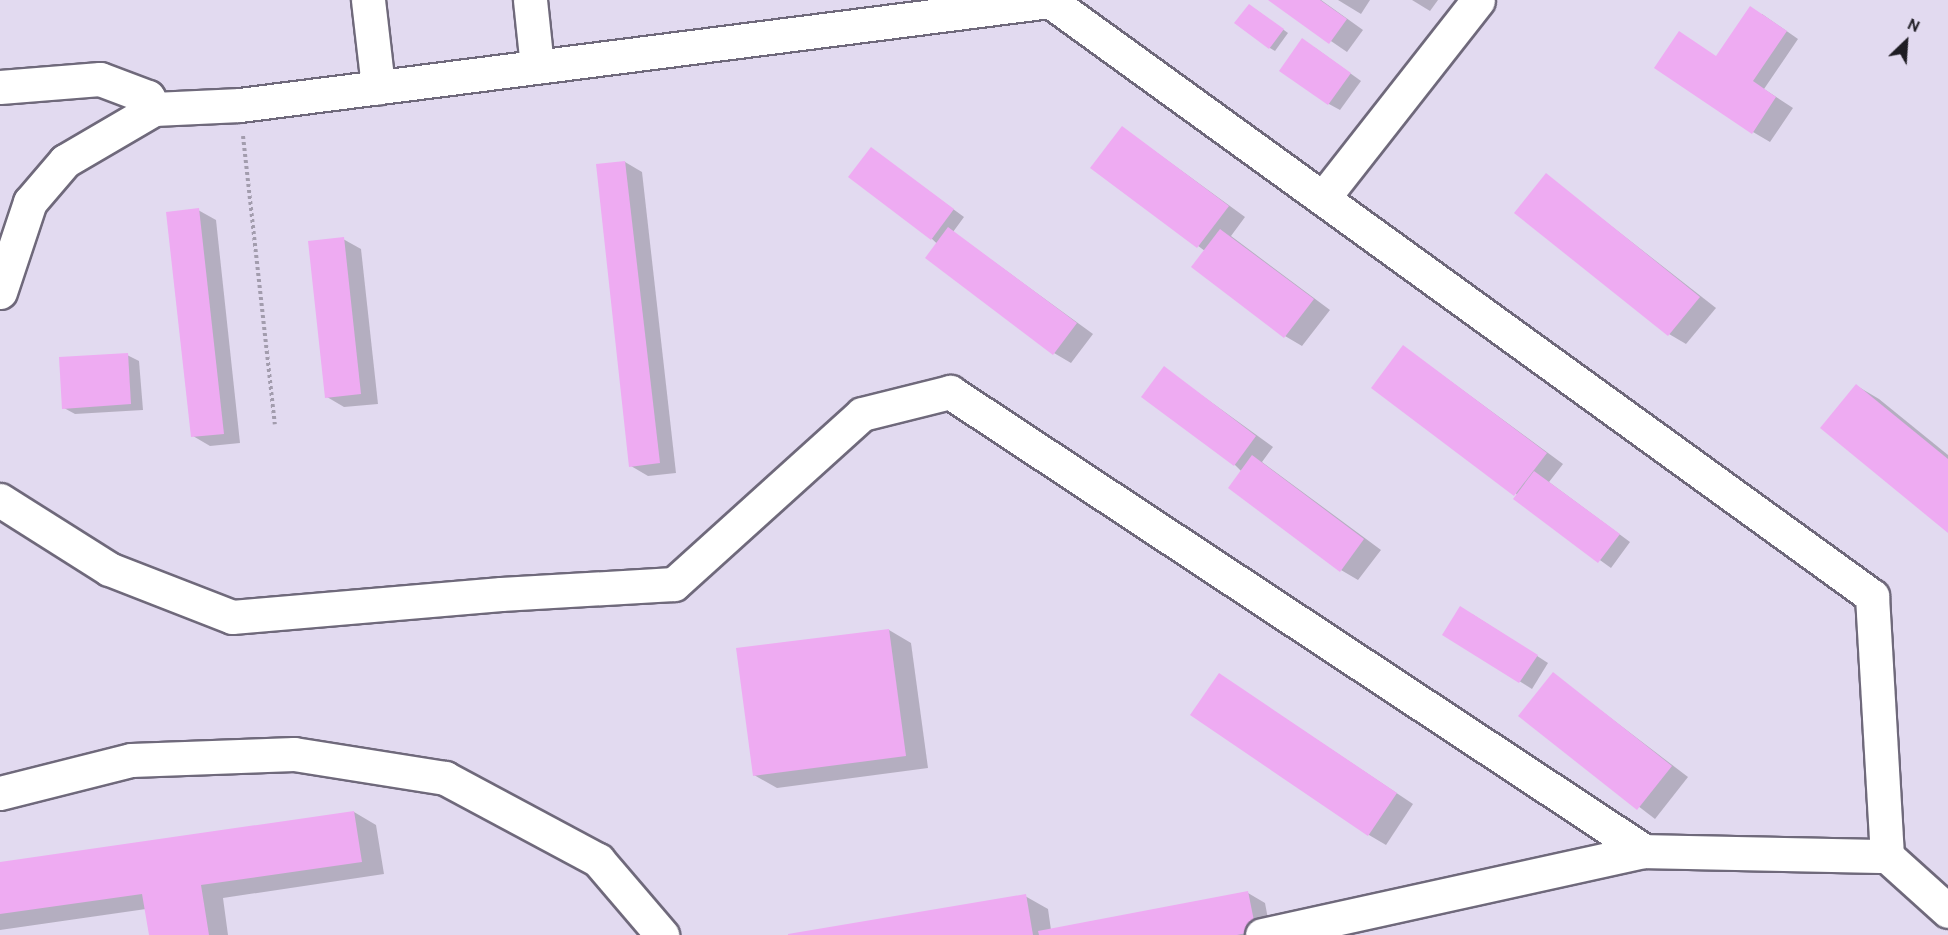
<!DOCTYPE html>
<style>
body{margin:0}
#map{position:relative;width:1948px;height:935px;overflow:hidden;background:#e2daf0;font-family:Cabin,sans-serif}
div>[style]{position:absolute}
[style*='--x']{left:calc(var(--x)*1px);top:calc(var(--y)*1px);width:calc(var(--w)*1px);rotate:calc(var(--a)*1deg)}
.shadow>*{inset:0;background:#0003}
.building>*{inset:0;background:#eeabf2}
.path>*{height:4px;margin-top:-2px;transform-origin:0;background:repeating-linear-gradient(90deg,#a29cad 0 3px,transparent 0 6px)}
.roads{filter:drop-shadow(2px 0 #6f697b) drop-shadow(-2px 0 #6f697b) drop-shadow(0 2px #6f697b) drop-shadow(0 -2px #6f697b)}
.minor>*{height:33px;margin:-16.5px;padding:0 16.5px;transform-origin:16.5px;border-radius:16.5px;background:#fff}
span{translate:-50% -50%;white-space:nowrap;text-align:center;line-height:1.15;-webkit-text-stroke:4.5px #e2daf0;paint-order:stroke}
.north{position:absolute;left:1876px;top:12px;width:60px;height:60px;-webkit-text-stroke:4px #e2daf0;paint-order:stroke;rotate:25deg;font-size:16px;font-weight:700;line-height:24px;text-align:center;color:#1f1d24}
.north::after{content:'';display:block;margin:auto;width:21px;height:27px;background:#1f1d24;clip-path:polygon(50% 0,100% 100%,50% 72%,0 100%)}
</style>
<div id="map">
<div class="shadow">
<div style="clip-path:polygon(1271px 0,1321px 0,1363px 30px,1347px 52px)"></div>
<div style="clip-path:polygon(1338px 0,1370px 0,1361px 14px)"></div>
<div style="clip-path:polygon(1412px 0,1438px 0,1430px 11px)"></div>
<div style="clip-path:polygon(1255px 9px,1288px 33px,1275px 51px,1270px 48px)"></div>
<div style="clip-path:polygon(1762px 14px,1798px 39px,1764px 89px,1793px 108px,1770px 142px,1753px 132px,1717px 57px)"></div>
<div style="clip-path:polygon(1314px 47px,1361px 81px,1340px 110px,1329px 104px)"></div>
<div style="clip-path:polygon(1123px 128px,1245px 217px,1231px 236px,1330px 310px,1302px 346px,1285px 336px,1205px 251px,1092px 168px)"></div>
<div style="clip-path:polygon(871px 149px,964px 217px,953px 232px,1093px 334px,1071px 363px,1054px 353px,931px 238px)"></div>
<div style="clip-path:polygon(625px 162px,642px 172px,676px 473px,648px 476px,631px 466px)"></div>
<div style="clip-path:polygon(1546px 175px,1716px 308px,1686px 344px,1669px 334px)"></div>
<div style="clip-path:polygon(198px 210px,216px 220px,240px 443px,210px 446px,193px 436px)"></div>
<div style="clip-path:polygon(343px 239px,361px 249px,378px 404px,344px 407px,327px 397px)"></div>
<div style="clip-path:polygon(1404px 347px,1563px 464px,1549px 482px,1630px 542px,1611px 568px,1515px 499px,1518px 496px)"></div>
<div style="clip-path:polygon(127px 355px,139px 361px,143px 410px,75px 414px,64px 408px)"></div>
<div style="clip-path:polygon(1164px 368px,1273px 447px,1262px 462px,1381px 550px,1358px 580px,1341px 570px,1235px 465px)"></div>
<div style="clip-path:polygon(1857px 386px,1879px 399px,1948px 455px,1948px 531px)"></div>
<div style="clip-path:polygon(1472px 614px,1548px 663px,1532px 689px,1444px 634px)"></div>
<div style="clip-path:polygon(889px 630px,911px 643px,928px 768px,777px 788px,754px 775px)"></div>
<div style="clip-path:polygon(1553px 674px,1688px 777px,1655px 819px,1520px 715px)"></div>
<div style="clip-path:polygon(1220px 675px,1413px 804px,1386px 845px,1369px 835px)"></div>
<div style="clip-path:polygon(354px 812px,376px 825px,384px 874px,223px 898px,228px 935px,151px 935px,146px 909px,0 930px,0 863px)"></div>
<div style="clip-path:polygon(1248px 893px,1265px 903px,1271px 935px,793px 935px,1025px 896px,1048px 909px,1051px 930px)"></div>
</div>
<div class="building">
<div style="clip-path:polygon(1268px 0,1320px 0,1347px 19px,1329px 44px)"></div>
<div style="clip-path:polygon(1249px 4px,1284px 29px,1269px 49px,1234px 23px)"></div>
<div style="clip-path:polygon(1750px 6px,1787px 31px,1753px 81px,1776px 97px,1752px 134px,1654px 68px,1679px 31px,1716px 56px)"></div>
<div style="clip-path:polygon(1302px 38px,1351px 73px,1328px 105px,1279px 71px)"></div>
<div style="clip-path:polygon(1122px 126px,1229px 206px,1197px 248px,1090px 168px)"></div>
<div style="clip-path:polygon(871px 147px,954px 209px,931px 240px,848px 177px)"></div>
<div style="clip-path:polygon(625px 161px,660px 463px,629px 467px,596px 164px)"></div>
<div style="clip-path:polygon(1546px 173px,1700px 297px,1668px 336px,1514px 213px)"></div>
<div style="clip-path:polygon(199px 208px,224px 434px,191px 437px,166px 212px)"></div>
<div style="clip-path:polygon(948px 227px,1077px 323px,1053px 355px,925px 258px)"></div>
<div style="clip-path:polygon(1220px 229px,1314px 299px,1284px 338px,1191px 267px)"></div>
<div style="clip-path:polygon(344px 237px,361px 394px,325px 398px,308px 241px)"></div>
<div style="clip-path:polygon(1403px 345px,1547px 453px,1514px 496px,1371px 388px)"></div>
<div style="clip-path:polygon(128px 353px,131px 404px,62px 409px,59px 357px)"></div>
<div style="clip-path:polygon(1164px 366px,1256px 436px,1234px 466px,1141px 397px)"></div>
<div style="clip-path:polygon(1856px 384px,1948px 459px,1948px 533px,1820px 428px)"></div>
<div style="clip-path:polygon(1252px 455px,1364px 539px,1340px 572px,1228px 488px)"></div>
<div style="clip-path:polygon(1534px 471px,1620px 534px,1598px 563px,1513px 499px)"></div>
<div style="clip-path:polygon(1460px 606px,1538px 655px,1519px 683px,1442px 635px)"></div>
<div style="clip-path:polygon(889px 629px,906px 756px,753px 776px,736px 648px)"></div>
<div style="clip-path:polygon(1553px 672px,1672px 766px,1637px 810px,1518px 716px)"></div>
<div style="clip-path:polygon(1219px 673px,1397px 793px,1368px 836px,1190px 715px)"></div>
<div style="clip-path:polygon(354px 811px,362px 862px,201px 885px,209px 935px,149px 935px,142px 894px,0 914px,0 862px)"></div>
<div style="clip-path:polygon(1248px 891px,1256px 931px,1237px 935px,1039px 935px,1038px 931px)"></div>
<div style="clip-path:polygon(1026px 894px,1033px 935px,788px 935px,788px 934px)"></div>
</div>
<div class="path">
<div style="--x:243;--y:136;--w:290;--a:83.7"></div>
</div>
<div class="roads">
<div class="minor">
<div style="--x:368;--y:0;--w:88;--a:83.4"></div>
<div style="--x:530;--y:0;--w:67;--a:84"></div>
<div style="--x:0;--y:87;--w:100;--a:-4.6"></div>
<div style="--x:100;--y:79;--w:51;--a:20.6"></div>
<div style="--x:148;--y:97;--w:13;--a:63"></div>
<div style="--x:1323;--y:198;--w:251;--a:-51.9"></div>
<div style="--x:0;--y:292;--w:95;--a:-71.6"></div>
<div style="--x:30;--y:202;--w:54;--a:-49.5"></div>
<div style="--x:65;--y:161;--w:103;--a:-30.3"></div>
<div style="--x:154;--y:109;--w:86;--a:-2.7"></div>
<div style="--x:240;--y:105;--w:817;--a:-7.32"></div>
<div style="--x:1050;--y:1;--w:1015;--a:35.9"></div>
<div style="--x:1872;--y:596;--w:260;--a:86.7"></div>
<div style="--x:1887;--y:856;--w:82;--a:42"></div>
<div style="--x:0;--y:500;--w:129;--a:32.3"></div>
<div style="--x:109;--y:569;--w:132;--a:21.3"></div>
<div style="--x:232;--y:617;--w:270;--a:-4.9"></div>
<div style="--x:501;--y:594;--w:173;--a:-3.3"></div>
<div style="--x:674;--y:584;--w:253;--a:-42.1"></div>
<div style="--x:862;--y:414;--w:91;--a:-14"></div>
<div style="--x:950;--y:392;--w:832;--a:33.48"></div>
<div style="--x:1644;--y:851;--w:243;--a:1.2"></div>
<div style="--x:0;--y:793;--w:135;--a:-14.1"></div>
<div style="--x:131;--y:760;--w:163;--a:-2.1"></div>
<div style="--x:294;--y:754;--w:153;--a:9"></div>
<div style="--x:445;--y:778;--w:174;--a:28.2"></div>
<div style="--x:598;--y:860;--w:99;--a:49.5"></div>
<div style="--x:1262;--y:935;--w:391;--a:-12.4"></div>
</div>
</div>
<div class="north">N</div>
</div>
